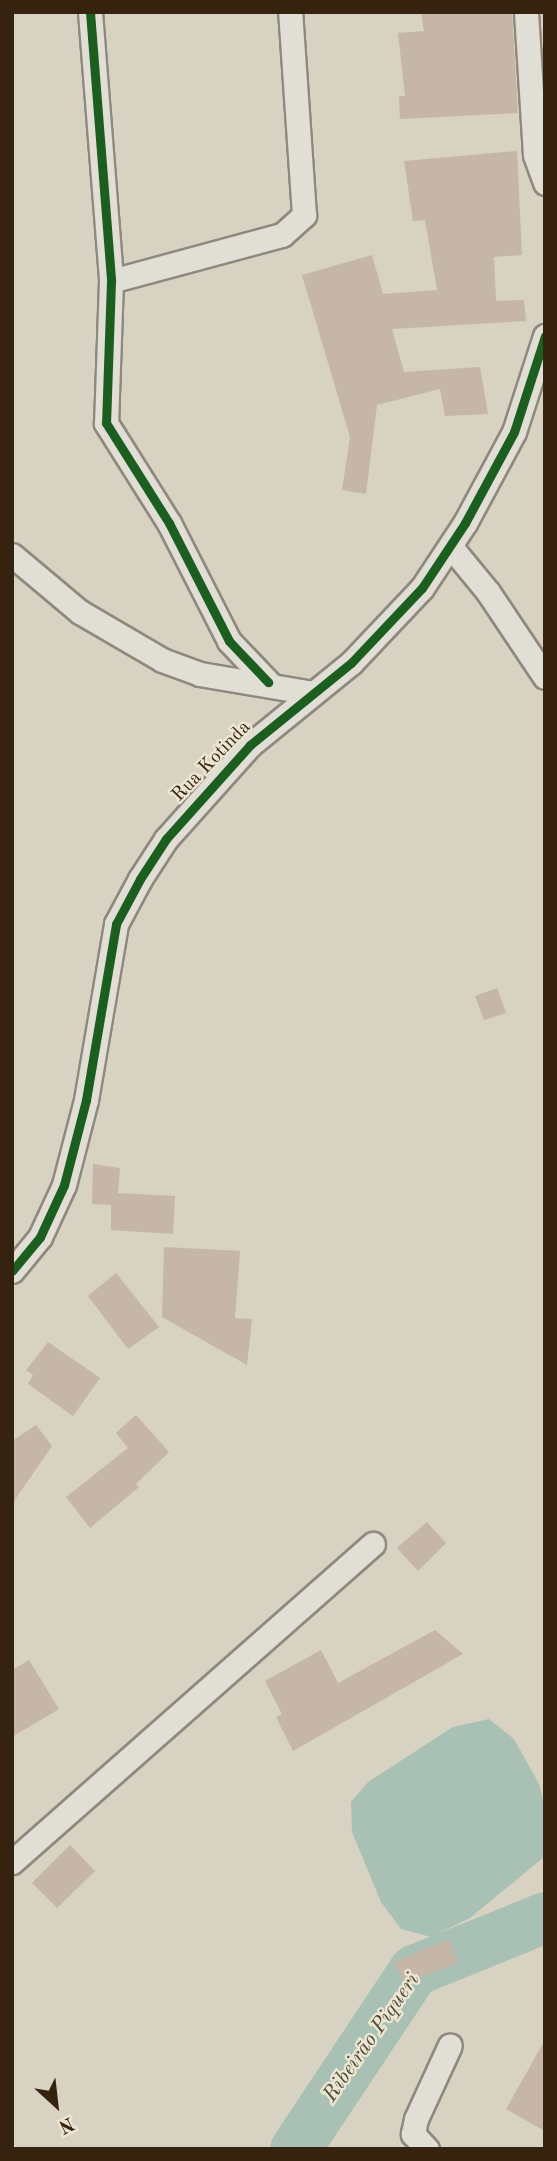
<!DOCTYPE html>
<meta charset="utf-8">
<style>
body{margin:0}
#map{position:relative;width:557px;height:2161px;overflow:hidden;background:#d7d2c1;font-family:"Old Standard TT",serif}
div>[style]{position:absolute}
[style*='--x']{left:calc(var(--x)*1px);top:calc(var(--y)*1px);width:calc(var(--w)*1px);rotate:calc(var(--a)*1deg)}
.water>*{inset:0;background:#a8c1b4}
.river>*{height:51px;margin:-25.5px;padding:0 25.5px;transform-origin:25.5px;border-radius:25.5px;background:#a8c1b4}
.building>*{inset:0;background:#c5b6a7}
.roads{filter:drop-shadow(2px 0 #8f897d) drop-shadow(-2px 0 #8f897d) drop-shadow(0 2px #8f897d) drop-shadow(0 -2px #8f897d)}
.street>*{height:23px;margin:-11.5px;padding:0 11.5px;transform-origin:11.5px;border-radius:11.5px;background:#e1ded5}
.cycleway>*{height:9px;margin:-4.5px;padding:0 4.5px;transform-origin:4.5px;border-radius:4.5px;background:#1b5e20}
span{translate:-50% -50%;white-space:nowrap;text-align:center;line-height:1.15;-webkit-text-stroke:5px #ebe5d1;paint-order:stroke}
.street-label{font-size:19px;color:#352310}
.water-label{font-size:21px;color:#4d4938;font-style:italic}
.frame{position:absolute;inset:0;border:14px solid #352310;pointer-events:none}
.north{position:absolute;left:21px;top:2070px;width:70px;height:70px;-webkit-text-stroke:5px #ebe5d1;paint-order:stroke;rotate:153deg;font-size:19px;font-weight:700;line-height:28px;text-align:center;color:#352310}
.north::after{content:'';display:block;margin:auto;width:24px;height:32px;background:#352310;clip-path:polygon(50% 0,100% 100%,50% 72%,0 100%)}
</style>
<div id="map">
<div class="water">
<div style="clip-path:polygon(489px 1719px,514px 1739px,539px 1784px,545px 1807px,544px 1857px,470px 1918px,431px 1937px,401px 1929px,381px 1902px,352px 1832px,351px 1802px,368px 1782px,453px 1727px)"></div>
</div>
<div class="river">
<div style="--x:295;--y:2149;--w:215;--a:-56.4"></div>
<div style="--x:414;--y:1970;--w:141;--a:-22"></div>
</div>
<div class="building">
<div style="clip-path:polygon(421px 12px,512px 12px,518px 113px,400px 119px,399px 96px,405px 96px,398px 33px,424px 31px)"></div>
<div style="clip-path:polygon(517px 151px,522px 255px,494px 257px,496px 301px,524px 300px,526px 321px,392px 329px,404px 372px,480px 367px,488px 414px,445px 416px,440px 389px,377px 405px,366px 494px,342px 490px,350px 437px,302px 275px,372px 255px,383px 294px,437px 290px,425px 220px,413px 221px,404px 161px)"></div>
<div style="clip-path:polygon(497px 988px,506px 1013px,484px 1020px,475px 996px)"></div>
<div style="clip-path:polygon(93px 1164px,120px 1168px,118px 1193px,175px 1196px,173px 1234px,111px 1230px,111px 1205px,92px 1204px)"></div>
<div style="clip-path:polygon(164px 1247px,240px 1251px,235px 1318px,252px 1319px,247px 1365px,162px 1317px)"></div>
<div style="clip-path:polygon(116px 1273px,159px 1327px,128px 1349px,88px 1296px)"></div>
<div style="clip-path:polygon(48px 1342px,100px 1378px,73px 1416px,28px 1384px,33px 1375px,26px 1370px)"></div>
<div style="clip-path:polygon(136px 1415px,169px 1452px,136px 1484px,139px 1487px,90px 1528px,66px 1497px,128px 1448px,116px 1433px)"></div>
<div style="clip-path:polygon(36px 1425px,52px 1446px,12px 1504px,12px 1441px)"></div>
<div style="clip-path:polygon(427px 1522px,446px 1543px,418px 1571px,397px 1548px)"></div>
<div style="clip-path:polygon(435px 1630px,463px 1654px,293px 1751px,276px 1717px,282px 1714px,265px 1681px,321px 1650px,338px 1683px)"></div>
<div style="clip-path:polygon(29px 1660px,59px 1709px,12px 1737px,12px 1670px)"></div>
<div style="clip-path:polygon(70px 1845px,95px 1871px,57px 1908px,32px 1883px)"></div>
<div style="clip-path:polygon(449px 1939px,458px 1962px,405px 1984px,394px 1962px)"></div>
<div style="clip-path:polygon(545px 2040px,545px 2131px,506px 2109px)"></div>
</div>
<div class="roads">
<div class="street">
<div style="--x:90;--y:12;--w:270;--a:85.5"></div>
<div style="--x:111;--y:281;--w:142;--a:92"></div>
<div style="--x:106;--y:423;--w:118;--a:57.8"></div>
<div style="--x:169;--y:523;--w:132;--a:63"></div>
<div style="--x:229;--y:641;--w:57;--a:46.4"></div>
<div style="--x:526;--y:12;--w:143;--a:86.4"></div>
<div style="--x:535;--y:155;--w:30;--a:70"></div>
<div style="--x:111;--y:281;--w:177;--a:-15.1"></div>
<div style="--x:282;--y:235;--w:30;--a:-42"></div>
<div style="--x:304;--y:215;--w:203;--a:-93.9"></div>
<div style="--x:451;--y:547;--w:58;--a:50.6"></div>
<div style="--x:488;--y:592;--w:102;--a:56.2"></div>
<div style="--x:12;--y:555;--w:89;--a:40"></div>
<div style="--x:80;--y:612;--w:95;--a:30.3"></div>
<div style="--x:162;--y:660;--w:40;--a:20.2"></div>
<div style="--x:200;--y:674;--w:114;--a:9.6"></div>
<div style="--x:12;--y:1271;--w:44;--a:-50.5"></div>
<div style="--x:40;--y:1237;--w:57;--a:-65.2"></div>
<div style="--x:64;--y:1185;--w:88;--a:-75.5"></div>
<div style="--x:86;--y:1100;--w:179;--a:-80.3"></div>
<div style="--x:116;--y:924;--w:51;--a:-61.9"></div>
<div style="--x:140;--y:879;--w:48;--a:-57"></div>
<div style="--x:166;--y:839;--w:126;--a:-48.2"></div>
<div style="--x:250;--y:745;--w:130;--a:-39.1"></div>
<div style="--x:351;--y:663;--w:103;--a:-46.6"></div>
<div style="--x:422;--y:588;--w:78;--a:-56.5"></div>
<div style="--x:465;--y:523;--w:103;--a:-61.7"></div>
<div style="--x:514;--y:432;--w:101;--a:-72.1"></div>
<div style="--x:12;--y:1862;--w:481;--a:-41.4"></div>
<div style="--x:427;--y:2149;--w:21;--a:-133"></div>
<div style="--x:413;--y:2134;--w:15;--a:-79"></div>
<div style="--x:416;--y:2119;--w:81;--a:-65.3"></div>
</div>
</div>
<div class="cycleway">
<div style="--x:90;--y:12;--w:270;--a:85.5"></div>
<div style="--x:111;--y:281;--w:142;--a:92"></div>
<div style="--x:106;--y:423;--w:118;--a:57.8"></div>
<div style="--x:169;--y:523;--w:132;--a:63"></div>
<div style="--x:229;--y:641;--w:57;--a:46.4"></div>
<div style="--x:12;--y:1271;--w:44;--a:-50.5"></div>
<div style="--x:40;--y:1237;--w:57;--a:-65.2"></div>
<div style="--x:64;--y:1185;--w:88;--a:-75.5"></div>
<div style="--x:86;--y:1100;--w:179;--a:-80.3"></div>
<div style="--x:116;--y:924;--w:51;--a:-61.9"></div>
<div style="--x:140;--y:879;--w:48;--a:-57"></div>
<div style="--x:166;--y:839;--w:126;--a:-48.2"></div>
<div style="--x:250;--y:745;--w:130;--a:-39.1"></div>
<div style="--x:351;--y:663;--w:103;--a:-46.6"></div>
<div style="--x:422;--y:588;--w:78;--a:-56.5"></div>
<div style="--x:465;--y:523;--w:103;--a:-61.7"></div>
<div style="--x:514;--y:432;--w:101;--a:-72.1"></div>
</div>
<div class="street-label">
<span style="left:212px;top:762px;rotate:-46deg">Rua Kotinda</span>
</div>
<div class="water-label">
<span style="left:372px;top:2038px;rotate:-55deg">Ribeirão Piqueri</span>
</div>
<div class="frame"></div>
<div class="north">N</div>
</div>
